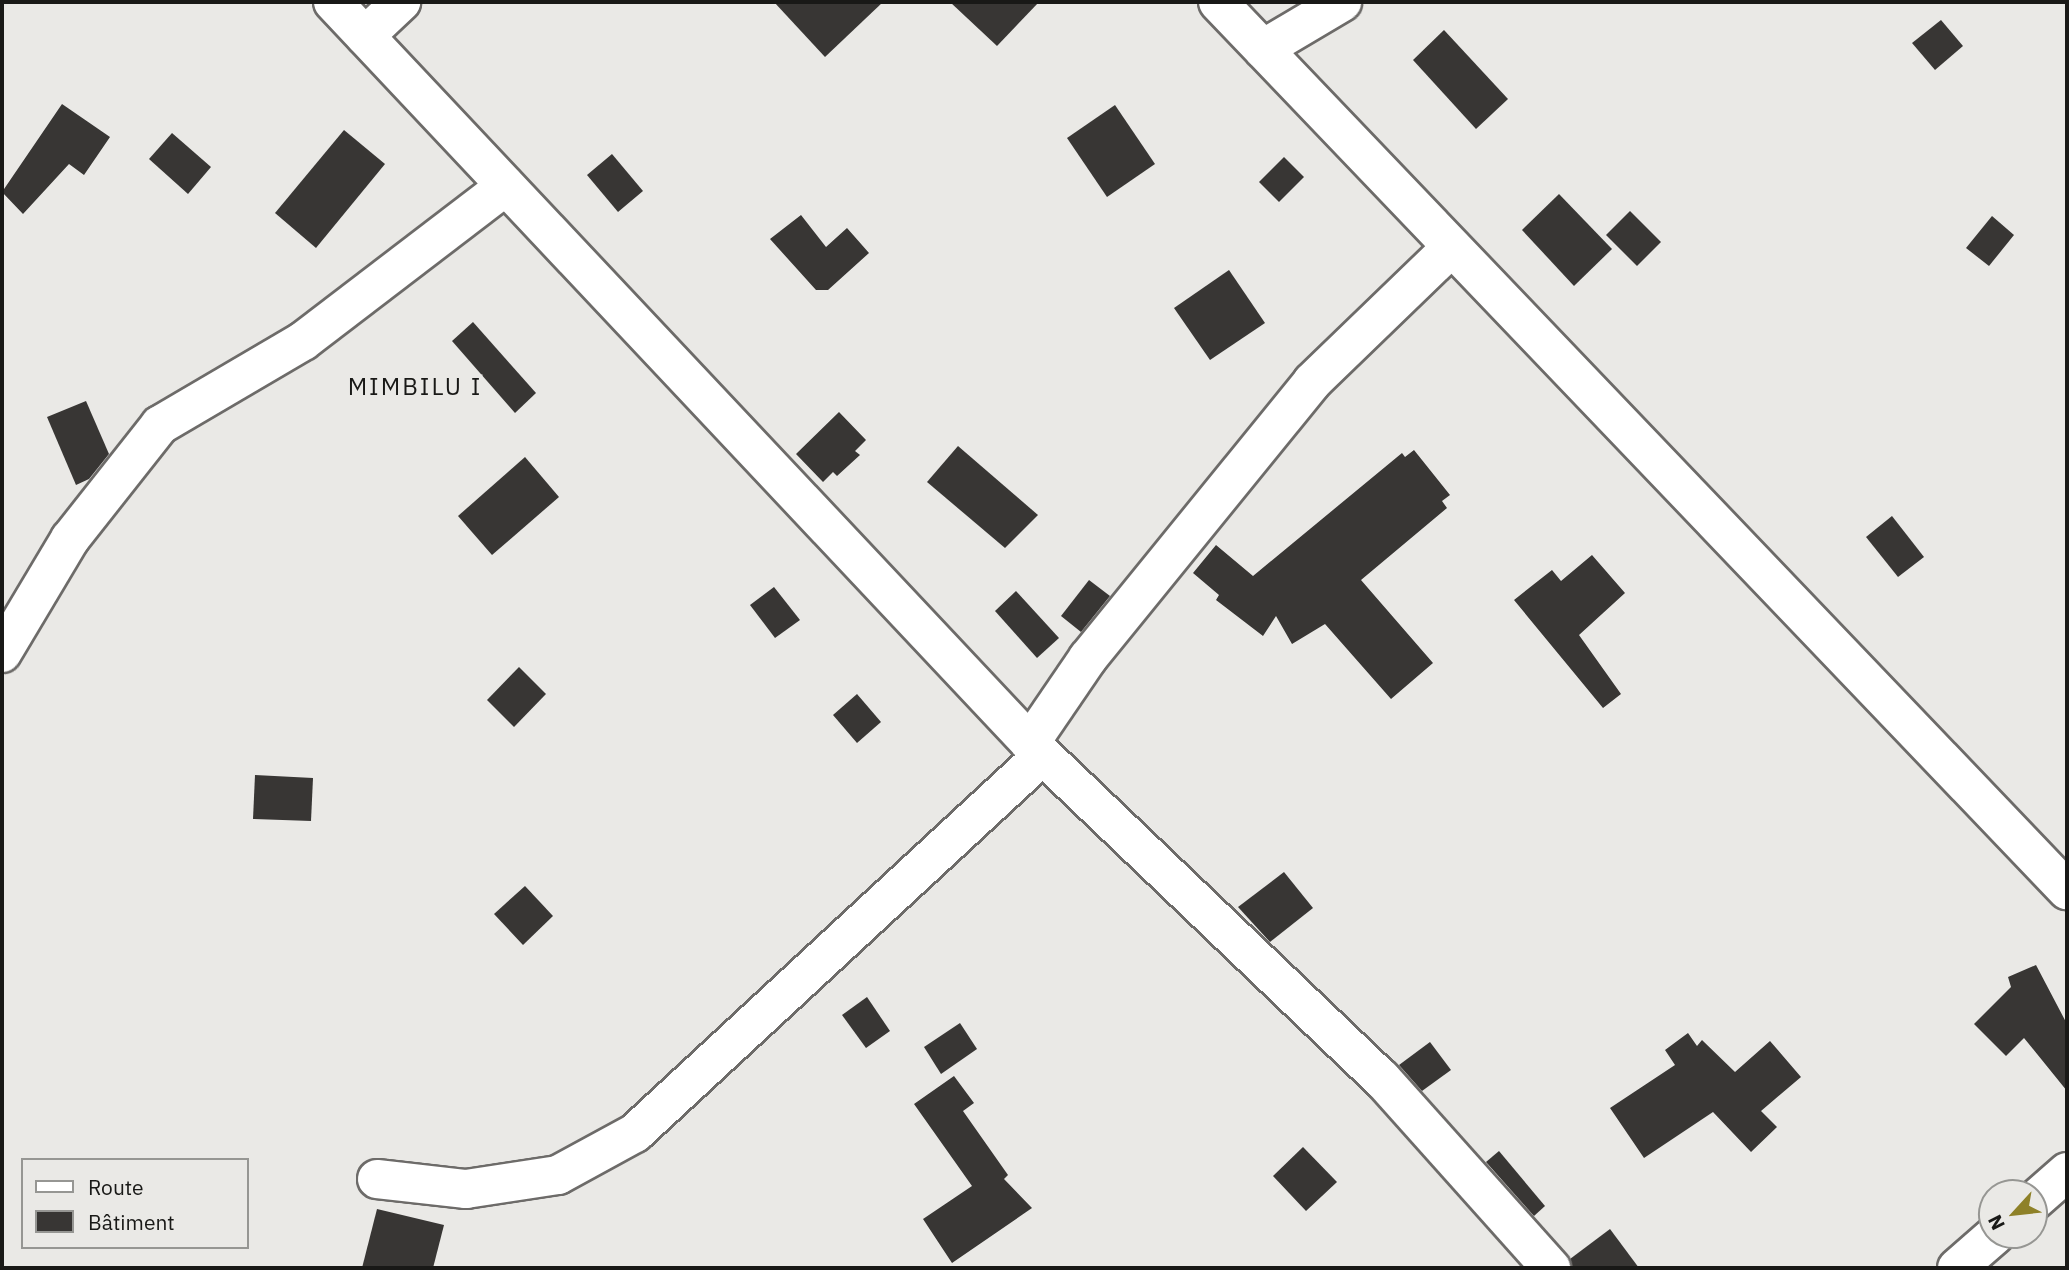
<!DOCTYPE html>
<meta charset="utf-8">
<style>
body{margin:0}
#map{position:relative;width:2069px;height:1270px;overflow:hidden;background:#eae9e6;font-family:"IBM Plex Sans",sans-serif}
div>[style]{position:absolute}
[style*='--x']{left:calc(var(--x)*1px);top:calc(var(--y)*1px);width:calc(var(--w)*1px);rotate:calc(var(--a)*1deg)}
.building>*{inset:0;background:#383634}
.roads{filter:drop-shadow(2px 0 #6d6b69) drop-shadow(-2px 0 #6d6b69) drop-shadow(0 2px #6d6b69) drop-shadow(0 -2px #6d6b69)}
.minor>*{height:38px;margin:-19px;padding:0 19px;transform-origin:19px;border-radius:19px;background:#fff}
.major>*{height:38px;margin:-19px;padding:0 19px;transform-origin:19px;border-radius:19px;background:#fff}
span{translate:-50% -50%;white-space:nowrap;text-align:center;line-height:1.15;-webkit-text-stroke:7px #eae9e6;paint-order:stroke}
.quarter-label{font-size:24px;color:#191917;letter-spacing:2px}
.frame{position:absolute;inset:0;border:4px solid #191917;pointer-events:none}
.legend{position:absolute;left:21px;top:1158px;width:228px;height:91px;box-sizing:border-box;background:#eae9e6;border:2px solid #969693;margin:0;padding:9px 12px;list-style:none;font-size:21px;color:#191917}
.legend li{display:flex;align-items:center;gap:14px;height:35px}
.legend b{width:35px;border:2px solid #969693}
.north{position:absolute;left:1978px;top:1179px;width:70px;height:70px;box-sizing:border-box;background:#eae9e6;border:2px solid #969693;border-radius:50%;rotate:243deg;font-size:19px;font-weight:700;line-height:28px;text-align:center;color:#191917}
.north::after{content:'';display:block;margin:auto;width:24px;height:32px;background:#8e8128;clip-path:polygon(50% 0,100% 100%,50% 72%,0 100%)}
</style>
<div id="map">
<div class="building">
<div style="clip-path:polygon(774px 2px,883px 2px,825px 57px)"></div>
<div style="clip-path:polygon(950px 2px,1039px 2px,997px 46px)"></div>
<div style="clip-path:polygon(1941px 20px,1963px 46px,1935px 70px,1912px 43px)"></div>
<div style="clip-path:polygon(1444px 30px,1508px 99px,1476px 129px,1413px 60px)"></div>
<div style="clip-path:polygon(62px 104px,110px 137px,84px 175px,69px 164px,23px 214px,2px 192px)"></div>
<div style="clip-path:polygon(1115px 105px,1155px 164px,1107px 197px,1067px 138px)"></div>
<div style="clip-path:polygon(344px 130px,385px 164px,316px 248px,275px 213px)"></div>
<div style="clip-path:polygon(172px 133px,211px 167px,188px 194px,149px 159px)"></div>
<div style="clip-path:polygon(612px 154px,643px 191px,618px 212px,587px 175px)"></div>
<div style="clip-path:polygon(1284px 157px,1304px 177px,1279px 202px,1259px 182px)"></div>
<div style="clip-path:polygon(1559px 194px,1612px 249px,1574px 286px,1522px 230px)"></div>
<div style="clip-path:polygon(1630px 211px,1661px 242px,1637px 266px,1606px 235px)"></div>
<div style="clip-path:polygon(801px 215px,826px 247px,847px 228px,869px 253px,828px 290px,816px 290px,770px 239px)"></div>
<div style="clip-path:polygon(1992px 216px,2014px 235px,1989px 266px,1966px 248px)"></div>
<div style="clip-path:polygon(1229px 270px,1265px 323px,1210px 360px,1174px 308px)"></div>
<div style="clip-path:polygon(473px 322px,536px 393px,515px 413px,452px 341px)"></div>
<div style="clip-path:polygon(86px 401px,109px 454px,89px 479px,76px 485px,47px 417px)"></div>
<div style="clip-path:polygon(839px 412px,866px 440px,855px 451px,860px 455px,837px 476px,833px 472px,823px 482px,796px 454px)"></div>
<div style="clip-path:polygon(958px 446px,1038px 515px,1005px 548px,927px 482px)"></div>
<div style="clip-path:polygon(1414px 450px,1450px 495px,1442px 501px,1447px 508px,1361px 580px,1433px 663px,1391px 699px,1325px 624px,1292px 644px,1276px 616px,1263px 636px,1216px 600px,1219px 595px,1193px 573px,1216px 545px,1253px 576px,1402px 453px,1405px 457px)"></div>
<div style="clip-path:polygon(525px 457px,559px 497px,492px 555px,458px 516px)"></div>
<div style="clip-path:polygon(1892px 516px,1924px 557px,1898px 577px,1866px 537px)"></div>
<div style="clip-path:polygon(1592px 555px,1625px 593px,1579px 635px,1621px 694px,1603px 708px,1514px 600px,1552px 570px,1561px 581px)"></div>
<div style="clip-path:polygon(1089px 580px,1110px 596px,1081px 632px,1061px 616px)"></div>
<div style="clip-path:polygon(774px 587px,800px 620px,775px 638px,750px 605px)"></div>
<div style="clip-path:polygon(1016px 591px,1059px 638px,1037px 658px,995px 611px)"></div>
<div style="clip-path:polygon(519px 667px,546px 694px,514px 727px,487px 700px)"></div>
<div style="clip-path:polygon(857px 694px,881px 722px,857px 743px,833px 715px)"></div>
<div style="clip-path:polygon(255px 775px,313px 778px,311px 821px,253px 819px)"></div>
<div style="clip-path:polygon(1284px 872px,1313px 908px,1270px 942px,1238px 907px)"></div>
<div style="clip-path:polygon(525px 886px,553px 916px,523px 945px,494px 914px)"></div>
<div style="clip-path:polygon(2036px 965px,2067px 1024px,2067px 1091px,2024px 1038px,2006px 1056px,1974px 1024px,2011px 987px,2008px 977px)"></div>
<div style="clip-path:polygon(867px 997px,890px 1031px,866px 1048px,842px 1015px)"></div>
<div style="clip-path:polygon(960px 1023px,977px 1049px,941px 1074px,924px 1047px)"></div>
<div style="clip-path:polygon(1688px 1033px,1697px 1046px,1702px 1040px,1735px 1072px,1770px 1041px,1801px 1077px,1761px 1111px,1777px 1127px,1751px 1152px,1713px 1112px,1644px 1158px,1610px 1108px,1675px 1065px,1665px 1050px)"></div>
<div style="clip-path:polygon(1430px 1042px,1451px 1070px,1422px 1091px,1399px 1065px)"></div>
<div style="clip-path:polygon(954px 1076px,974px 1103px,963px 1111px,1008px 1175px,1004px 1179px,1032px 1208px,952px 1263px,923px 1219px,972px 1186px,914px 1104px)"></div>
<div style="clip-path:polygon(1303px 1147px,1337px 1182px,1306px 1211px,1273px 1176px)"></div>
<div style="clip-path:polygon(1499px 1151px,1545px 1206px,1534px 1216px,1486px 1162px)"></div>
<div style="clip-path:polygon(377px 1209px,444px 1225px,433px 1268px,362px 1268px)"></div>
<div style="clip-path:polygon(1610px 1229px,1639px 1268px,1572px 1268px,1570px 1259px)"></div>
</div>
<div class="roads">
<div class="minor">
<div style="--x:333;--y:2;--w:1017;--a:46.75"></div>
<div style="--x:1030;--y:743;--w:487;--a:43.7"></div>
<div style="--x:1382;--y:1079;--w:254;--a:48.2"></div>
<div style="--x:365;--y:36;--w:50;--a:-43.4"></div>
<div style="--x:1263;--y:49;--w:92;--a:-30.7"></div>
<div style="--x:2;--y:653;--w:133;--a:-59.2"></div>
<div style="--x:70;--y:539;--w:145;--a:-51.7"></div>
<div style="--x:160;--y:425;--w:166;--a:-30.4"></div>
<div style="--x:303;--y:341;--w:255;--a:-37.4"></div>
<div style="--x:1030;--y:743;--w:103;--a:-55.7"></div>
<div style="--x:1088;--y:658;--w:355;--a:-50.9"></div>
<div style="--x:1312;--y:382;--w:194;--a:-44"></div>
<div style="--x:377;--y:1179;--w:90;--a:6.4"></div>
<div style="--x:466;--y:1189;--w:93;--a:-8.7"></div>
<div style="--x:558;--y:1175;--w:88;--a:-28.6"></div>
<div style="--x:635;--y:1133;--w:556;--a:-42.81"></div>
<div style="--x:2034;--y:1201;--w:44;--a:-41.3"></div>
<div style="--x:1957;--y:1268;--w:50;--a:-41"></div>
</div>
<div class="major">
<div style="--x:1218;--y:2;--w:1229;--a:46.29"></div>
</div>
</div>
<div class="quarter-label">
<span style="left:415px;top:387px">MIMBILU I</span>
</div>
<div class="frame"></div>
<ul class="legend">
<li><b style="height:9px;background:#fff"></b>Route</li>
<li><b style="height:19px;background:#383634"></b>Bâtiment</li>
</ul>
<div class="north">N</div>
</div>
